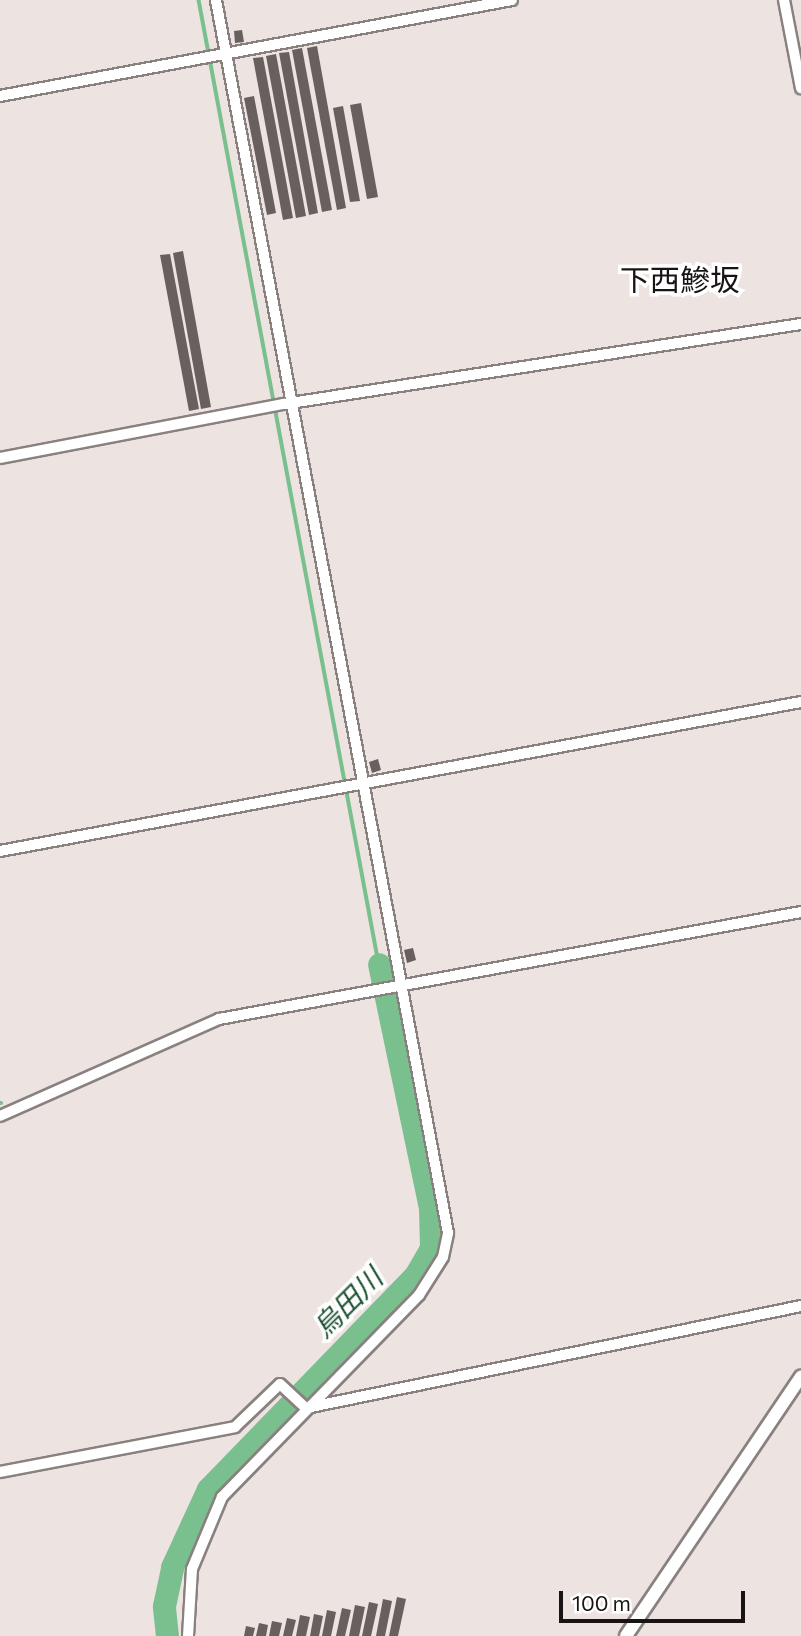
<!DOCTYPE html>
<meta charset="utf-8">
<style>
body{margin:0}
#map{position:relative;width:801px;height:1636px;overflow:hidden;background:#ede3e1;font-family:Commissioner,"Noto Sans JP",sans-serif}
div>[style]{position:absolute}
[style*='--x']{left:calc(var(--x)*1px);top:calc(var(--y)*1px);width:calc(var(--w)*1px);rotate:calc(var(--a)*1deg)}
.stream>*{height:3.5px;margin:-1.75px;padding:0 1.75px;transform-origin:1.75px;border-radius:1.75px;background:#79c08e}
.river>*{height:23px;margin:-11.5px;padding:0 11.5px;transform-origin:11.5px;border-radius:11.5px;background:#79c08e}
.building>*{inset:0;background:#68605e}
.roads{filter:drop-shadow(2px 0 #89817f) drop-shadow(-2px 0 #89817f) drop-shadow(0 2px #89817f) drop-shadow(0 -2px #89817f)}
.minor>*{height:10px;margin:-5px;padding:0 5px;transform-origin:5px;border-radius:5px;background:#fff}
.tertiary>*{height:12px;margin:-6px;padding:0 6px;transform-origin:6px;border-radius:6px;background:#fff}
span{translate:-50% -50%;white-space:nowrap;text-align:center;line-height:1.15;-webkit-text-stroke:7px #fff;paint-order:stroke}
.water-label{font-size:28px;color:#184e2d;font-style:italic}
.quarter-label{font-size:30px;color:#171413}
.scale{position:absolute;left:559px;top:1591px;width:186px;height:32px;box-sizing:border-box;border:4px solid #171413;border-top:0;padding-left:9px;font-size:21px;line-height:24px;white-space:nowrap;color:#171413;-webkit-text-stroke:5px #fff;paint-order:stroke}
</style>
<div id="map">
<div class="stream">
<div style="--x:199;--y:0;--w:981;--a:79.42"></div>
<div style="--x:0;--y:1103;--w:1;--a:0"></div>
</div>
<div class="river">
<div style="--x:167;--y:1636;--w:30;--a:-96"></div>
<div style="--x:164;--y:1606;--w:40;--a:-78"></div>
<div style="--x:172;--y:1567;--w:86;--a:-65.2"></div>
<div style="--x:208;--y:1489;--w:299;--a:-45.9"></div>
<div style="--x:416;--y:1274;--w:30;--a:-60"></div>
<div style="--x:431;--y:1248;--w:40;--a:-91.4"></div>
<div style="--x:430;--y:1208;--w:249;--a:-101.8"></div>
</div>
<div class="building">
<div style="clip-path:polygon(242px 30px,244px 42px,235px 43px,234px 31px)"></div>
<div style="clip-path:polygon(317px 46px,346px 208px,337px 210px,307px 48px)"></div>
<div style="clip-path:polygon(302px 48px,332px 210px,322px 212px,292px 50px)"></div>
<div style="clip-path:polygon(289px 52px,318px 213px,309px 215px,279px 53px)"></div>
<div style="clip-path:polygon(276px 54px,306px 216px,296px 218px,266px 56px)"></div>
<div style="clip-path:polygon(263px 57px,293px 218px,283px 220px,253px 58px)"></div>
<div style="clip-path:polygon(254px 96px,276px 213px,267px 215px,244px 98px)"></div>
<div style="clip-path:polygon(361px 103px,378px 197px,367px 199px,350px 105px)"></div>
<div style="clip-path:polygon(343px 106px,360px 201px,350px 202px,333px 108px)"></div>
<div style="clip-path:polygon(183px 251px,211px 407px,201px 409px,173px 253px)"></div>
<div style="clip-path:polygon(170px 254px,199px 409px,189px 411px,160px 255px)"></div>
<div style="clip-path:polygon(378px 759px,381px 770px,372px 773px,369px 762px)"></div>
<div style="clip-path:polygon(413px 948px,416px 960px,407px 963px,404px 950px)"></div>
<div style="clip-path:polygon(397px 1597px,406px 1599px,398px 1636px,389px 1636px)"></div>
<div style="clip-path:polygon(383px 1599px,392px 1601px,385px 1636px,376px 1636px)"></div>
<div style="clip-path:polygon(369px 1602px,378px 1604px,371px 1636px,362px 1636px)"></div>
<div style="clip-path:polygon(355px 1605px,365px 1607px,359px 1636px,349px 1636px)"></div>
<div style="clip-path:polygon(342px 1608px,351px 1610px,345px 1636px,336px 1636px)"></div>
<div style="clip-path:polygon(327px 1610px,336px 1612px,331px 1636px,322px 1636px)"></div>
<div style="clip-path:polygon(314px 1614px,323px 1616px,319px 1636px,310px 1636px)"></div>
<div style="clip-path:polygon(300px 1615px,310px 1617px,306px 1636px,296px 1636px)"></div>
<div style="clip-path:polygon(287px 1618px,296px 1620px,292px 1636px,283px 1636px)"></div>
<div style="clip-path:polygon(272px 1621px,282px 1623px,279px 1636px,269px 1636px)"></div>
<div style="clip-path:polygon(259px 1623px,268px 1625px,266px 1636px,256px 1636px)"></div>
<div style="clip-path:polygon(246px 1626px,255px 1628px,253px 1636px,244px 1636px)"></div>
</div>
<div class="roads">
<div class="minor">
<div style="--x:784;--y:0;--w:90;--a:79.1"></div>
<div style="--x:0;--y:96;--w:521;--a:-10.62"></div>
<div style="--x:0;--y:458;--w:289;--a:-10.8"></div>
<div style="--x:284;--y:404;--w:523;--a:-8.8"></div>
<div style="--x:0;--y:851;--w:815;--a:-10.54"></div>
<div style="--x:0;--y:1116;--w:240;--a:-23.9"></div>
<div style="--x:219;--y:1019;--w:592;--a:-10.42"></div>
<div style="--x:306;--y:1408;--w:505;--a:-11.64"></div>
<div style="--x:0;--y:1472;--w:239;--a:-10.8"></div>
<div style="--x:235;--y:1427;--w:62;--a:-43.7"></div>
<div style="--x:280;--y:1384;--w:35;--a:43"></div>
<div style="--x:188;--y:1636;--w:67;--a:-86.6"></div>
<div style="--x:192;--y:1569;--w:78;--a:-67.4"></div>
<div style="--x:222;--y:1497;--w:282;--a:-45.7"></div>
<div style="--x:419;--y:1295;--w:45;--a:-57.7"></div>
<div style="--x:443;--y:1257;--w:25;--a:-78"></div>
<div style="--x:448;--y:1233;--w:1255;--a:-100.66"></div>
</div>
<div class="tertiary">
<div style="--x:626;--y:1636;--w:313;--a:-56"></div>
</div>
</div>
<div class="water-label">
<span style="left:347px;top:1302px;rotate:-45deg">烏田川</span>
</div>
<div class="quarter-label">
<span style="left:680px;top:279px">下西鰺坂</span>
</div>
<div class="scale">100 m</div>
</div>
